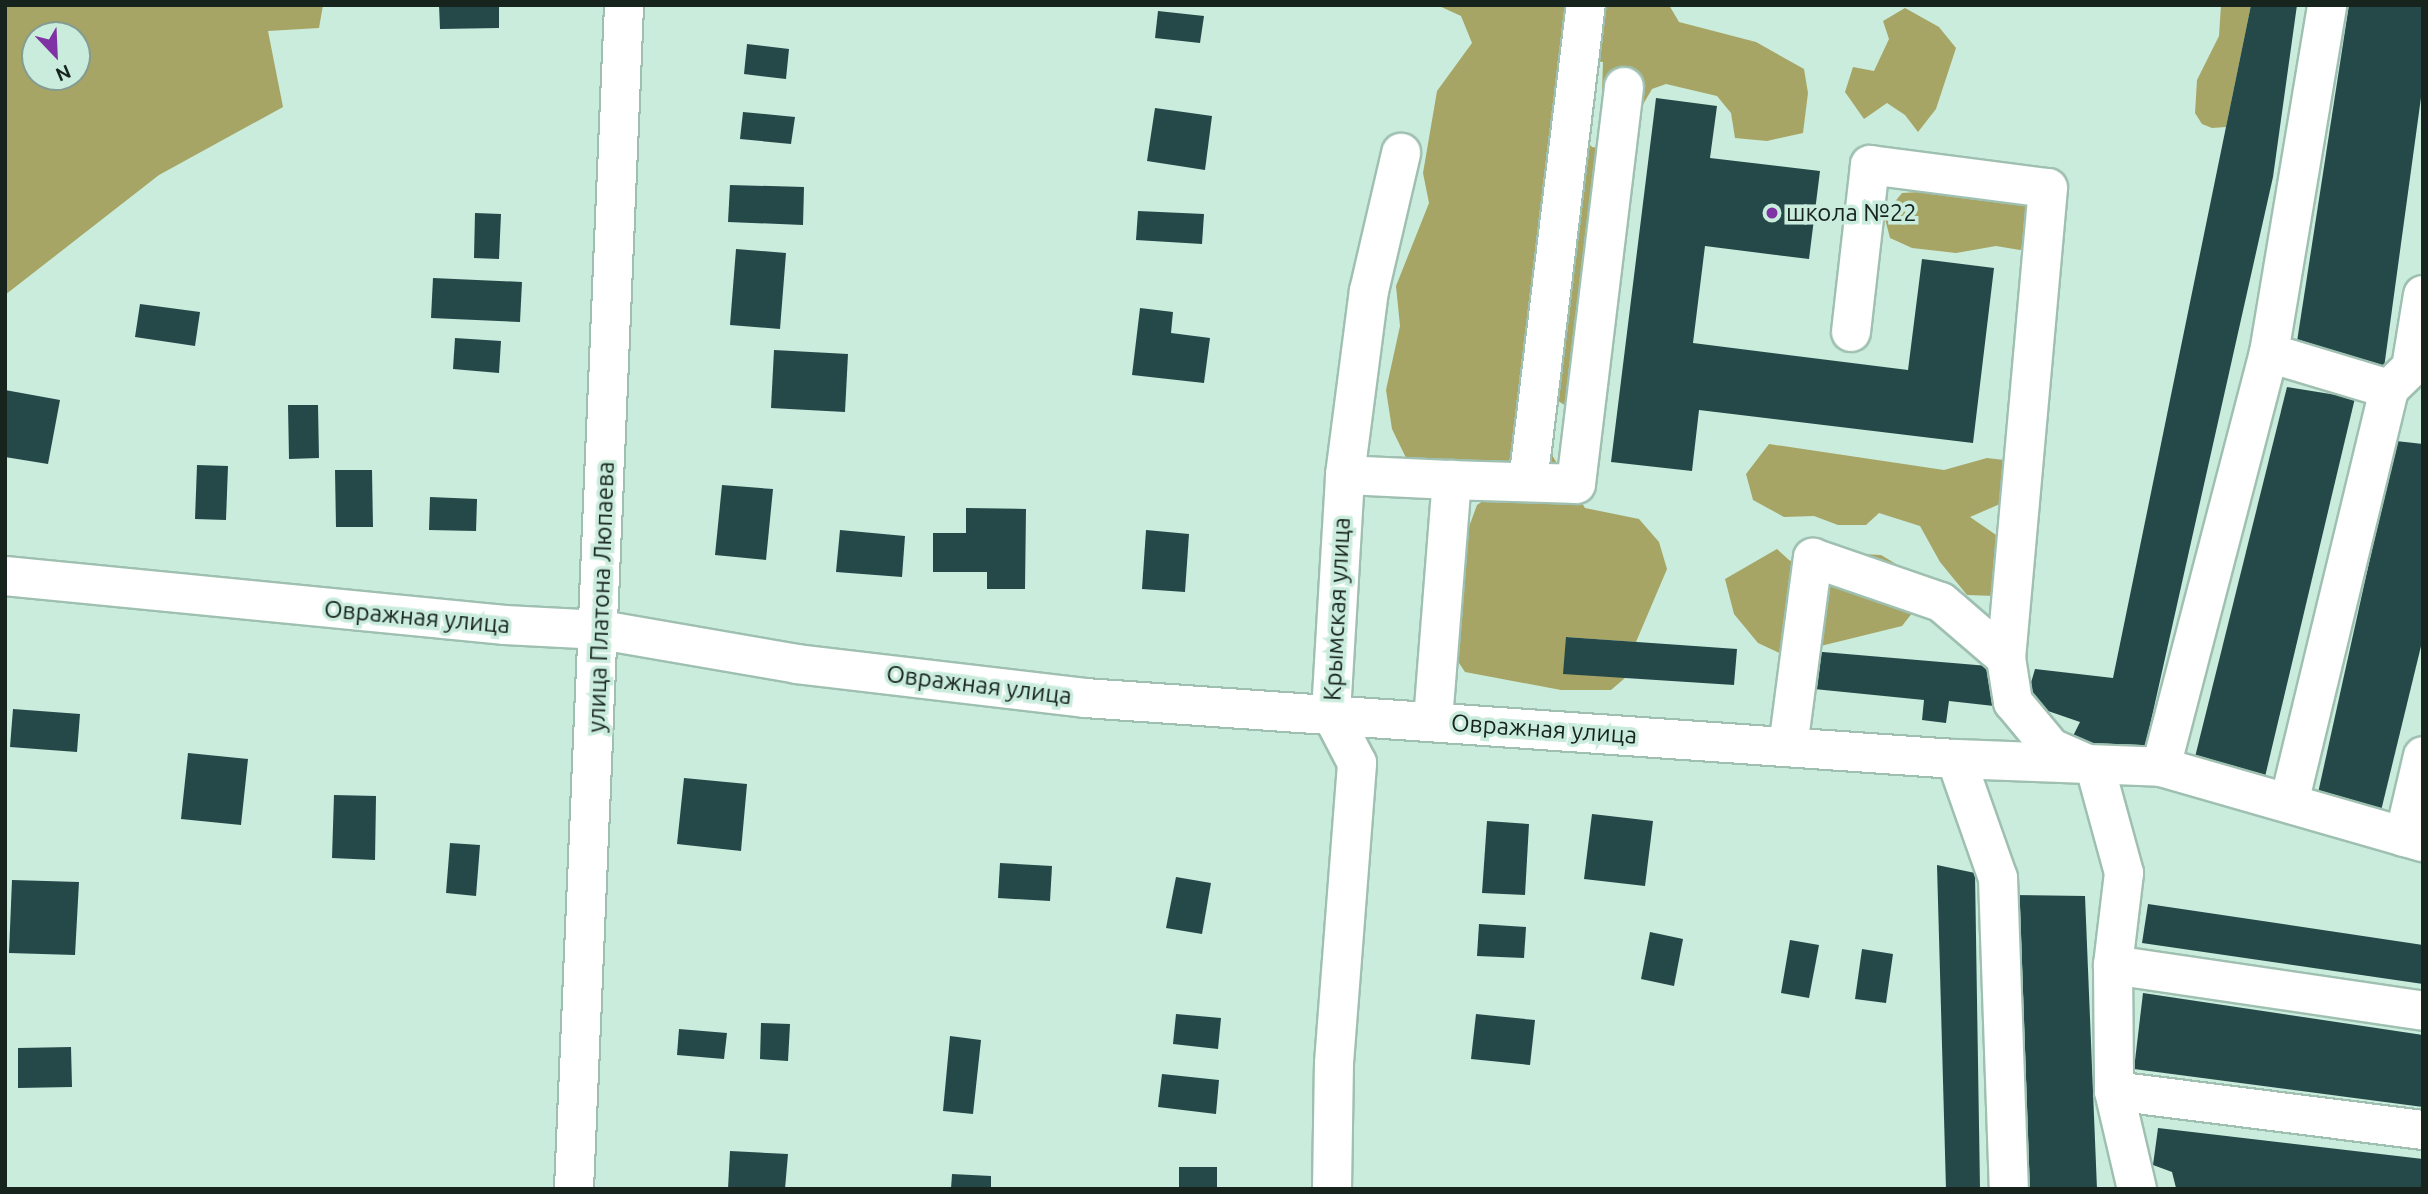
<!DOCTYPE html>
<meta charset="utf-8">
<style>
body{margin:0}
#map{position:relative;width:2428px;height:1194px;overflow:hidden;background:#caecdd;font-family:Ubuntu,sans-serif}
div>[style]{position:absolute}
[style*='--x']{left:calc(var(--x)*1px);top:calc(var(--y)*1px);width:calc(var(--w)*1px);rotate:calc(var(--a)*1deg)}
.forest>*{inset:0;background:#a6a565}
.building>*{inset:0;background:#254949}
.roads{filter:drop-shadow(2px 0 #9fc0b1) drop-shadow(-2px 0 #9fc0b1) drop-shadow(0 2px #9fc0b1) drop-shadow(0 -2px #9fc0b1)}
.minor>*{height:38px;margin:-19px;padding:0 19px;transform-origin:19px;border-radius:19px;background:#fff}
.dots>*{width:19px;height:19px;translate:-50% -50%;box-sizing:border-box;border:4px solid #caecdd;border-radius:50%}
span{translate:-50% -50%;white-space:nowrap;text-align:center;line-height:1.15;-webkit-text-stroke:7px #caecdd;paint-order:stroke}
.poi-label{font-size:24px;color:#17241e}
.left{translate:0 -50%;text-align:left}
.street-label{font-size:24px;color:#17241e}
.frame{position:absolute;inset:0;border:7px solid #17241e;pointer-events:none}
.north{position:absolute;left:21px;top:21px;width:70px;height:70px;box-sizing:border-box;background:#caecdd;border:2px solid #829c91;border-radius:50%;rotate:157deg;font-size:19px;font-weight:700;line-height:28px;text-align:center;color:#17241e}
.north::after{content:'';display:block;margin:auto;width:24px;height:32px;background:#7f32a3;clip-path:polygon(50% 0,100% 100%,50% 72%,0 100%)}
</style>
<div id="map">
<div class="forest">
<div style="clip-path:polygon(evenodd,5px 5px,323px 5px,319px 28px,268px 31px,283px 107px,159px 175px,5px 295px,5px 5px,77px 35px,77px 77px,35px 77px,35px 35px,77px 35px)"></div>
<div style="clip-path:polygon(1437px 5px,1669px 5px,1679px 22px,1756px 42px,1804px 69px,1808px 93px,1803px 133px,1767px 141px,1735px 138px,1731px 113px,1717px 96px,1666px 84px,1652px 89px,1638px 113px,1602px 92px,1603px 62px,1565px 57px,1559px 114px,1592px 147px,1629px 153px,1566px 446px,1566px 406px,1552px 397px,1545px 444px,1585px 508px,1639px 519px,1659px 542px,1667px 569px,1636px 642px,1566px 637px,1625px 678px,1611px 690px,1561px 690px,1465px 672px,1451px 651px,1463px 612px,1459px 554px,1477px 505px,1496px 492px,1476px 460px,1409px 464px,1392px 429px,1386px 390px,1400px 326px,1396px 286px,1429px 203px,1423px 173px,1437px 91px,1472px 43px,1461px 16px)"></div>
<div style="clip-path:polygon(2221px 5px,2251px 5px,2226px 127px,2212px 128px,2202px 124px,2195px 113px,2197px 80px,2219px 36px)"></div>
<div style="clip-path:polygon(1905px 8px,1939px 27px,1956px 48px,1936px 109px,1918px 132px,1905px 115px,1887px 103px,1864px 119px,1845px 92px,1853px 67px,1874px 71px,1889px 39px,1883px 21px)"></div>
<div style="clip-path:polygon(1982px 188px,2040px 196px,2044px 231px,2020px 250px,1996px 246px,1956px 253px,1912px 248px,1890px 238px,1884px 215px,1902px 193px)"></div>
<div style="clip-path:polygon(1769px 444px,1944px 470px,1987px 458px,2004px 460px,2013px 476px,2000px 504px,1970px 517px,2015px 548px,1996px 596px,1967px 595px,1940px 562px,1920px 526px,1879px 513px,1866px 525px,1838px 525px,1814px 516px,1784px 517px,1753px 500px,1746px 474px)"></div>
<div style="clip-path:polygon(1777px 549px,1789px 560px,1836px 582px,1862px 554px,1881px 555px,1913px 574px,1913px 612px,1902px 626px,1784px 655px,1758px 643px,1734px 614px,1725px 579px)"></div>
</div>
<div class="building">
<div style="clip-path:polygon(439px 5px,499px 5px,499px 28px,440px 29px)"></div>
<div style="clip-path:polygon(2251px 5px,2297px 5px,2273px 177px,2144px 752px,2071px 740px,2080px 722px,2025px 703px,2035px 669px,2113px 678px)"></div>
<div style="clip-path:polygon(2349px 5px,2423px 5px,2423px 83px,2384px 368px,2296px 348px)"></div>
<div style="clip-path:polygon(1158px 11px,1204px 16px,1200px 43px,1155px 38px)"></div>
<div style="clip-path:polygon(747px 44px,789px 49px,786px 79px,744px 74px)"></div>
<div style="clip-path:polygon(1656px 98px,1717px 106px,1710px 158px,1820px 171px,1809px 259px,1705px 246px,1693px 343px,1908px 370px,1922px 259px,1994px 268px,1973px 443px,1699px 410px,1692px 471px,1611px 462px)"></div>
<div style="clip-path:polygon(1155px 108px,1212px 116px,1205px 170px,1147px 161px)"></div>
<div style="clip-path:polygon(743px 112px,795px 117px,791px 144px,740px 139px)"></div>
<div style="clip-path:polygon(730px 185px,804px 187px,803px 225px,728px 222px)"></div>
<div style="clip-path:polygon(1138px 211px,1204px 214px,1202px 244px,1136px 240px)"></div>
<div style="clip-path:polygon(475px 213px,501px 214px,499px 259px,474px 258px)"></div>
<div style="clip-path:polygon(736px 249px,786px 253px,780px 329px,730px 325px)"></div>
<div style="clip-path:polygon(433px 278px,522px 282px,520px 322px,431px 318px)"></div>
<div style="clip-path:polygon(140px 304px,200px 312px,195px 346px,135px 337px)"></div>
<div style="clip-path:polygon(1140px 308px,1173px 312px,1171px 333px,1210px 338px,1204px 383px,1132px 375px)"></div>
<div style="clip-path:polygon(455px 338px,501px 341px,499px 373px,453px 369px)"></div>
<div style="clip-path:polygon(774px 350px,848px 354px,845px 412px,771px 408px)"></div>
<div style="clip-path:polygon(2287px 387px,2355px 398px,2264px 781px,2195px 757px)"></div>
<div style="clip-path:polygon(5px 390px,60px 400px,48px 464px,5px 457px)"></div>
<div style="clip-path:polygon(288px 405px,318px 405px,319px 458px,289px 459px)"></div>
<div style="clip-path:polygon(2396px 441px,2423px 444px,2423px 638px,2380px 815px,2316px 802px)"></div>
<div style="clip-path:polygon(197px 465px,228px 466px,226px 520px,195px 519px)"></div>
<div style="clip-path:polygon(335px 470px,372px 470px,373px 527px,336px 527px)"></div>
<div style="clip-path:polygon(722px 485px,773px 489px,766px 560px,715px 555px)"></div>
<div style="clip-path:polygon(430px 497px,477px 499px,476px 531px,429px 530px)"></div>
<div style="clip-path:polygon(966px 508px,1026px 509px,1025px 589px,987px 589px,987px 572px,933px 572px,933px 533px,966px 533px)"></div>
<div style="clip-path:polygon(840px 530px,905px 536px,902px 577px,836px 572px)"></div>
<div style="clip-path:polygon(1146px 530px,1189px 534px,1185px 592px,1142px 589px)"></div>
<div style="clip-path:polygon(1566px 637px,1737px 649px,1734px 685px,1563px 674px)"></div>
<div style="clip-path:polygon(1811px 651px,2000px 667px,1994px 706px,1949px 701px,1946px 723px,1922px 720px,1924px 700px,1804px 688px)"></div>
<div style="clip-path:polygon(13px 709px,80px 714px,77px 752px,10px 747px)"></div>
<div style="clip-path:polygon(188px 753px,248px 759px,241px 825px,181px 819px)"></div>
<div style="clip-path:polygon(684px 778px,747px 784px,741px 851px,677px 844px)"></div>
<div style="clip-path:polygon(334px 795px,376px 796px,375px 860px,332px 858px)"></div>
<div style="clip-path:polygon(1592px 814px,1653px 821px,1645px 886px,1584px 879px)"></div>
<div style="clip-path:polygon(1487px 821px,1529px 824px,1525px 895px,1482px 893px)"></div>
<div style="clip-path:polygon(450px 843px,480px 845px,476px 896px,446px 893px)"></div>
<div style="clip-path:polygon(1000px 863px,1052px 866px,1050px 901px,998px 898px)"></div>
<div style="clip-path:polygon(1937px 865px,1975px 873px,1980px 1189px,1946px 1189px)"></div>
<div style="clip-path:polygon(1176px 877px,1211px 883px,1202px 934px,1166px 928px)"></div>
<div style="clip-path:polygon(12px 880px,79px 882px,75px 955px,9px 953px)"></div>
<div style="clip-path:polygon(2012px 895px,2085px 896px,2097px 1189px,2022px 1189px)"></div>
<div style="clip-path:polygon(2148px 904px,2423px 945px,2423px 984px,2142px 943px)"></div>
<div style="clip-path:polygon(1479px 924px,1526px 927px,1524px 958px,1477px 956px)"></div>
<div style="clip-path:polygon(1650px 932px,1683px 939px,1674px 986px,1641px 979px)"></div>
<div style="clip-path:polygon(1790px 940px,1819px 945px,1809px 998px,1781px 993px)"></div>
<div style="clip-path:polygon(1862px 949px,1893px 954px,1886px 1003px,1855px 999px)"></div>
<div style="clip-path:polygon(2143px 993px,2423px 1035px,2423px 1107px,2134px 1069px)"></div>
<div style="clip-path:polygon(1176px 1014px,1221px 1018px,1218px 1049px,1173px 1044px)"></div>
<div style="clip-path:polygon(1476px 1014px,1535px 1020px,1530px 1065px,1471px 1059px)"></div>
<div style="clip-path:polygon(761px 1023px,790px 1024px,788px 1061px,760px 1059px)"></div>
<div style="clip-path:polygon(679px 1029px,727px 1033px,724px 1059px,677px 1055px)"></div>
<div style="clip-path:polygon(950px 1036px,981px 1040px,973px 1114px,943px 1111px)"></div>
<div style="clip-path:polygon(71px 1047px,72px 1087px,18px 1088px,18px 1048px)"></div>
<div style="clip-path:polygon(1162px 1074px,1219px 1080px,1216px 1114px,1158px 1107px)"></div>
<div style="clip-path:polygon(2158px 1128px,2423px 1159px,2423px 1189px,2176px 1188px,2172px 1172px,2153px 1165px)"></div>
<div style="clip-path:polygon(730px 1151px,788px 1154px,785px 1189px,728px 1189px)"></div>
<div style="clip-path:polygon(1179px 1167px,1217px 1167px,1217px 1189px,1179px 1189px)"></div>
<div style="clip-path:polygon(952px 1174px,991px 1176px,991px 1189px,951px 1189px)"></div>
</div>
<div class="roads">
<div class="minor">
<div style="--x:1851;--y:332;--w:168;--a:-83.5"></div>
<div style="--x:1870;--y:165;--w:179;--a:7.4"></div>
<div style="--x:2048;--y:188;--w:472;--a:95.1"></div>
<div style="--x:2269;--y:353;--w:125;--a:16.7"></div>
<div style="--x:1345;--y:475;--w:107;--a:2.7"></div>
<div style="--x:1528;--y:482;--w:481;--a:-83.1"></div>
<div style="--x:5;--y:576;--w:502;--a:5.6"></div>
<div style="--x:505;--y:625;--w:96;--a:3"></div>
<div style="--x:601;--y:630;--w:199;--a:9.8"></div>
<div style="--x:797;--y:664;--w:290;--a:6.7"></div>
<div style="--x:1085;--y:698;--w:873;--a:4.01"></div>
<div style="--x:1956;--y:759;--w:205;--a:2.2"></div>
<div style="--x:2161;--y:767;--w:428;--a:-75.4"></div>
<div style="--x:2269;--y:353;--w:353;--a:-80.5"></div>
<div style="--x:1433;--y:720;--w:241;--a:-85.5"></div>
<div style="--x:1452;--y:480;--w:124;--a:1.8"></div>
<div style="--x:1576;--y:484;--w:400;--a:-83.1"></div>
<div style="--x:1788;--y:747;--w:191;--a:-82.5"></div>
<div style="--x:1813;--y:558;--w:135;--a:19"></div>
<div style="--x:1941;--y:602;--w:86;--a:40.7"></div>
<div style="--x:2006;--y:658;--w:45;--a:81"></div>
<div style="--x:2013;--y:702;--w:60;--a:50.4"></div>
<div style="--x:2051;--y:748;--w:48;--a:23.4"></div>
<div style="--x:2095;--y:767;--w:110;--a:74.7"></div>
<div style="--x:2124;--y:873;--w:93;--a:96.8"></div>
<div style="--x:2113;--y:965;--w:126;--a:89.5"></div>
<div style="--x:2114;--y:1091;--w:101;--a:76.8"></div>
<div style="--x:1956;--y:759;--w:126;--a:70.6"></div>
<div style="--x:1998;--y:878;--w:311;--a:88"></div>
<div style="--x:2161;--y:767;--w:273;--a:16"></div>
<div style="--x:2289;--y:803;--w:426;--a:-76.4"></div>
<div style="--x:2389;--y:389;--w:30;--a:-44"></div>
<div style="--x:2411;--y:368;--w:74;--a:-80.7"></div>
<div style="--x:2404;--y:837;--w:83;--a:-76.8"></div>
<div style="--x:2113;--y:965;--w:313;--a:8.4"></div>
<div style="--x:2114;--y:1091;--w:311;--a:7.2"></div>
<div style="--x:574;--y:1189;--w:1185;--a:-87.58"></div>
<div style="--x:1332;--y:1189;--w:126;--a:-89.1"></div>
<div style="--x:1334;--y:1063;--w:301;--a:-85.6"></div>
<div style="--x:1357;--y:763;--w:56;--a:-117.5"></div>
<div style="--x:1331;--y:713;--w:238;--a:-86.6"></div>
<div style="--x:1345;--y:475;--w:186;--a:-82.6"></div>
<div style="--x:1369;--y:291;--w:142;--a:-76.9"></div>
</div>
</div>
<div class="dots">
<div style="left:1772px;top:213px;background:#7f32a3"></div>
</div>
<div class="poi-label">
<span class="left" style="left:1786px;top:213px">школа №22</span>
</div>
<div class="street-label">
<span style="left:601px;top:597px;rotate:-88deg">улица Платона Люпаева</span>
<span style="left:1337px;top:609px;rotate:-87deg">Крымская улица</span>
<span style="left:417px;top:617px;rotate:5deg">Овражная улица</span>
<span style="left:979px;top:685px;rotate:7deg">Овражная улица</span>
<span style="left:1544px;top:729px;rotate:4deg">Овражная улица</span>
</div>
<div class="frame"></div>
<div class="north">N</div>
</div>
